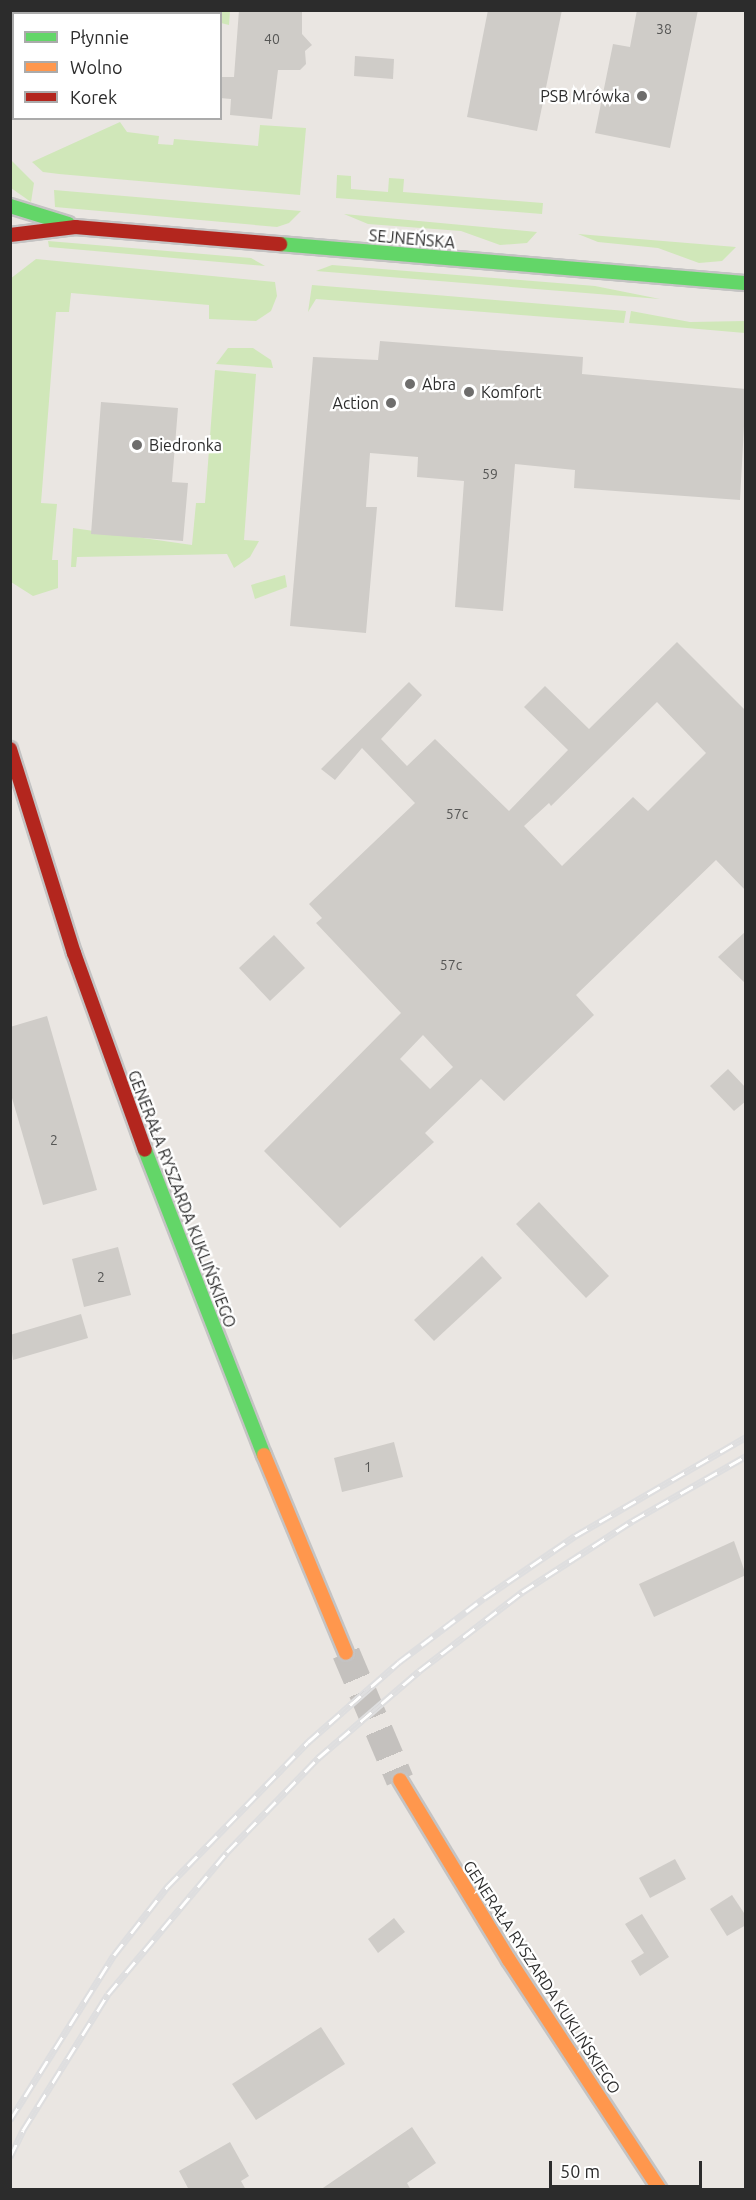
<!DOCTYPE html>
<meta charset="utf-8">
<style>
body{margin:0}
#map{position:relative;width:756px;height:2200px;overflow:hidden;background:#eae6e2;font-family:Ubuntu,sans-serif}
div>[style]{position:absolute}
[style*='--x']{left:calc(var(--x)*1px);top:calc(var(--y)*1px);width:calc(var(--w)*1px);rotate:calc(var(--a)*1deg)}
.green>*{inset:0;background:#d0e7b9}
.building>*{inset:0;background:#cfccc8}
.secondary-tunnel>*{height:28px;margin-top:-14px;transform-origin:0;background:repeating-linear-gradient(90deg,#c4c1be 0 28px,transparent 0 42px)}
.roads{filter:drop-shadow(2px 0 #c4c3c3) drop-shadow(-2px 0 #c4c3c3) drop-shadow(0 2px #c4c3c3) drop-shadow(0 -2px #c4c3c3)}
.fast>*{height:14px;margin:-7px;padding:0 7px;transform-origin:7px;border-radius:7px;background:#63d668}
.slow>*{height:14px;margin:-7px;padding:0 7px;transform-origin:7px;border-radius:7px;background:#ff974d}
.jam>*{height:14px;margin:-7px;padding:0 7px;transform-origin:7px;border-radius:7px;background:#b3261e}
.rail>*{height:7px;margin-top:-3.5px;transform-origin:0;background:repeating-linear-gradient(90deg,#fff 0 14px,#dededf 0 28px);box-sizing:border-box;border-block:2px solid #dededf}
.dots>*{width:16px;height:16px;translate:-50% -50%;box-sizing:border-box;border:3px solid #fff;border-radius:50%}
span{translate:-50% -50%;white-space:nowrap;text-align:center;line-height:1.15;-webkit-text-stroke:4.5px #fff;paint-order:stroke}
.number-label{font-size:14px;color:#565655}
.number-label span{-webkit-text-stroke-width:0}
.poi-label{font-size:16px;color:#2c2c2c}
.right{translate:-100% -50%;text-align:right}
.left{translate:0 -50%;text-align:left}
.street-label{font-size:16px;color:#2c2c2c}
.frame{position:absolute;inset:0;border:12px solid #2c2c2c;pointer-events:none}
.legend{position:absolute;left:12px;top:12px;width:210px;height:108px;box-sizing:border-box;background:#fff;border:2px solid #ababab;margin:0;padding:8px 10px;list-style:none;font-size:18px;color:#2c2c2c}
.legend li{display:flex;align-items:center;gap:12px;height:30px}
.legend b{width:30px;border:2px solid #ababab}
.scale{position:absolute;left:549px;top:2161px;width:153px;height:27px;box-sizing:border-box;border:3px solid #2c2c2c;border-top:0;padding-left:8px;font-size:18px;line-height:21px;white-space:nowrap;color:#2c2c2c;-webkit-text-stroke:4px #fff;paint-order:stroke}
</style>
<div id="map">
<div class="green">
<div style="clip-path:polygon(110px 11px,230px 11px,229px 25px,221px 23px,219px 13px,110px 13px)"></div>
<div style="clip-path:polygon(120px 122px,127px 132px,159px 136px,158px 144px,173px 145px,174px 139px,258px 146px,260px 125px,306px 128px,300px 195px,59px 174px,43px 172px,32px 162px)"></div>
<div style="clip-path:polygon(10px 159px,34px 183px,31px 202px,11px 188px)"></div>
<div style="clip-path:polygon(337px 175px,351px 176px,351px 189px,388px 192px,389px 178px,404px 179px,403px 192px,543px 203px,542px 214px,336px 198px)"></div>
<div style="clip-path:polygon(54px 190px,301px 211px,289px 223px,277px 227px,55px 207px)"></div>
<div style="clip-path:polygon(344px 214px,537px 232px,527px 243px,500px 245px,461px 231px,368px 224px)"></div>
<div style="clip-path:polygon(578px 234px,736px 247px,722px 261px,699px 263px,658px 248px,598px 242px)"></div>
<div style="clip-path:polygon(48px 241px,251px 258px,265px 266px,49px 247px)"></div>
<div style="clip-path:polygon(36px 259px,275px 282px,277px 296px,271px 311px,256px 321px,209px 319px,209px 305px,71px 293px,69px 312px,56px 312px,41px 503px,57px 504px,52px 560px,58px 560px,58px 588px,33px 596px,11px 582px,10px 279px)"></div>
<div style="clip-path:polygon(332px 265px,595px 286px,660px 299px,316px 271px)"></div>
<div style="clip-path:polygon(312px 285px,436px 295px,626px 311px,624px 323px,316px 299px,308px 312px)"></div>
<div style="clip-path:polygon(631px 311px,690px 322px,745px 321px,745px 333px,629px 323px)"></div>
<div style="clip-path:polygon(228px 348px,253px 348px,271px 360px,273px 368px,216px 364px)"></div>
<div style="clip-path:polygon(215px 370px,256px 374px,244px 540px,259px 541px,250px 557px,234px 568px,227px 554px,77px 557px,76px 567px,71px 567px,73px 528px,192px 545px,196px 503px,205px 503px)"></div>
<div style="clip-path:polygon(285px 575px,287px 587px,255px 599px,251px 585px)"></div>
</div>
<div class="building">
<div style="clip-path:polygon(239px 10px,302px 11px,302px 34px,312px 45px,305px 51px,306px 64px,300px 70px,278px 70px,272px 119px,230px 115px,231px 99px,220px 98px,220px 77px,234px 77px)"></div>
<div style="clip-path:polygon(488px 10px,562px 10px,537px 131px,467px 117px)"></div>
<div style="clip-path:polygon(637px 10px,698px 10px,670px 148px,595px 133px,613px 44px,630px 47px)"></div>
<div style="clip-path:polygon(355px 56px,394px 59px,393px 79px,354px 76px)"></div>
<div style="clip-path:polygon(380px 341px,583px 357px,582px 374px,746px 389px,740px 500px,574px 488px,575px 470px,515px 464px,503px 611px,455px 607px,464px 481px,417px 477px,418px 457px,370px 453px,366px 507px,377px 507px,366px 633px,290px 626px,313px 357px,378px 360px)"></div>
<div style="clip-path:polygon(101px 402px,178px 408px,172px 482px,188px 483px,183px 541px,91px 534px)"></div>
<div style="clip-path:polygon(evenodd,677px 642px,746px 711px,746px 891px,716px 860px,576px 995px,594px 1015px,504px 1101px,481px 1079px,425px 1133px,434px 1142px,340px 1228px,264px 1151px,401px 1013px,316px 923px,322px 918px,309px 904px,415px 803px,362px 748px,335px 780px,321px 769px,409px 682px,422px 695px,381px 739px,407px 766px,435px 739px,509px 811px,568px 750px,524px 707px,545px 686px,589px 729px,677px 642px,657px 702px,706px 753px,648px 811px,633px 797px,562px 866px,524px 826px,549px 803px,551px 806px,657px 702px,677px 642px,423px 1035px,453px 1067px,430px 1089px,400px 1059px,423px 1035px)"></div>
<div style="clip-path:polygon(746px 931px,746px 984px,718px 957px)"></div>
<div style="clip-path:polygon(274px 935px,305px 968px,270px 1001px,239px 968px)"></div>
<div style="clip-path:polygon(47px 1016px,97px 1190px,43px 1205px,10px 1091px,10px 1027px)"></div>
<div style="clip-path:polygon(728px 1069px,746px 1088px,746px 1101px,734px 1111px,710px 1086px)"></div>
<div style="clip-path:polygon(539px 1202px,609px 1276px,586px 1298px,516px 1224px)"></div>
<div style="clip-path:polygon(118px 1247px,131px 1295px,84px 1307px,72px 1259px)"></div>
<div style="clip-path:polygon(482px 1256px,502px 1278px,434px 1341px,414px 1320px)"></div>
<div style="clip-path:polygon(81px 1314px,88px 1338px,13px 1360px,10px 1335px)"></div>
<div style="clip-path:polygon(394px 1442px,403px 1477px,342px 1492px,334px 1458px)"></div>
<div style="clip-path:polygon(734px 1541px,746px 1575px,654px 1617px,639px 1584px)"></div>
<div style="clip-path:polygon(675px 1859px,686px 1879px,650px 1898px,639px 1878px)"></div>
<div style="clip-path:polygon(732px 1895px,746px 1916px,746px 1925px,727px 1936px,710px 1909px)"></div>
<div style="clip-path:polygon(642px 1914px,669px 1957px,640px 1976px,631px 1961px,644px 1953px,625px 1924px)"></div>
<div style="clip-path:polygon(394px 1918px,405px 1932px,378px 1953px,368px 1939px)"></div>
<div style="clip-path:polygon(321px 2027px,345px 2064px,256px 2120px,232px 2084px)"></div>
<div style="clip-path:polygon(412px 2127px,436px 2163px,407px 2183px,411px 2190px,320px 2190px)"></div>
<div style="clip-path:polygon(230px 2142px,249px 2176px,241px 2181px,246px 2190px,189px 2190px,179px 2171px)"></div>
</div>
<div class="secondary-tunnel">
<div style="--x:346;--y:1653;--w:138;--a:67"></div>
</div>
<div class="roads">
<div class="fast">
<div style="--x:10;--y:44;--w:8;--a:-60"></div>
<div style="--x:10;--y:206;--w:61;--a:17.2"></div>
<div style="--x:280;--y:244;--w:468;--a:4.8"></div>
<div style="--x:145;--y:1150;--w:327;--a:68.7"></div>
</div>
<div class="slow">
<div style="--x:264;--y:1455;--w:214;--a:67.5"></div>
<div style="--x:400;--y:1780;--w:210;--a:58.8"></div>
<div style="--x:509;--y:1960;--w:275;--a:56.7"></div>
</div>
<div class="jam">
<div style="--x:24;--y:14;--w:4;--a:-76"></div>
<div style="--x:10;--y:235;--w:66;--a:-6.9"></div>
<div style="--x:76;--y:227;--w:205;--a:4.8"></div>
<div style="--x:10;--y:749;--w:214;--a:72.6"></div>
<div style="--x:74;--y:953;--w:209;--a:70.2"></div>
</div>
</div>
<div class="rail">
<div style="--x:10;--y:2120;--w:195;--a:-57.8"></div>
<div style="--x:114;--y:1955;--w:88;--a:-52"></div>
<div style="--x:168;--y:1886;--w:201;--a:-45.8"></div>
<div style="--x:308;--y:1742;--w:121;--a:-41.3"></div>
<div style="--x:399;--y:1662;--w:106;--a:-37"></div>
<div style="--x:484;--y:1598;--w:110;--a:-34.3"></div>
<div style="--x:575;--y:1536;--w:198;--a:-30.1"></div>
<div style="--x:10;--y:2157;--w:30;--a:-64"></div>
<div style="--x:23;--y:2130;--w:160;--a:-58"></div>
<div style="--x:108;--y:1994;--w:185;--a:-50"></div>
<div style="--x:227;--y:1852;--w:131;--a:-45.9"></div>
<div style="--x:318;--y:1758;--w:133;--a:-40.7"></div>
<div style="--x:419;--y:1671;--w:130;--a:-37.5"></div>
<div style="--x:522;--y:1592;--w:131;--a:-32.8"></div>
<div style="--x:632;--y:1521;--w:131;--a:-29.7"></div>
</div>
<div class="dots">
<div style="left:642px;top:96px;background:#6e6d6c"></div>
<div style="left:410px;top:384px;background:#6e6d6c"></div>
<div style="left:469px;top:392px;background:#6e6d6c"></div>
<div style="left:391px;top:403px;background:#6e6d6c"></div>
<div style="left:137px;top:445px;background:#6e6d6c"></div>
</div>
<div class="number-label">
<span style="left:664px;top:29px">38</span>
<span style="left:272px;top:39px">40</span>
<span style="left:490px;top:474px">59</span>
<span style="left:457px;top:814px">57c</span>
<span style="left:451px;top:965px">57c</span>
<span style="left:54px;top:1140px">2</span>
<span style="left:101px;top:1277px">2</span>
<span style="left:368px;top:1467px">1</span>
</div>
<div class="poi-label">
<span class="right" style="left:630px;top:96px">PSB Mrówka</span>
<span class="left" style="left:422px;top:384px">Abra</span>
<span class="left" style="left:481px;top:392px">Komfort</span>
<span class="right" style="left:379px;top:403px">Action</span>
<span class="left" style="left:149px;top:445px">Biedronka</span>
</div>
<div class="street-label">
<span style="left:412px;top:239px;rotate:5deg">SEJNEŃSKA</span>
<span style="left:182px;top:1199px;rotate:69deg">GENERAŁA RYSZARDA KUKLIŃSKIEGO</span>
<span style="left:542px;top:1977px;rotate:57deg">GENERAŁA RYSZARDA KUKLIŃSKIEGO</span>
</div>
<div class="frame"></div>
<ul class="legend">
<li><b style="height:8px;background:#63d668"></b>Płynnie</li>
<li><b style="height:8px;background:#ff974d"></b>Wolno</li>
<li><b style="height:8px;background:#b3261e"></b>Korek</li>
</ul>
<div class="scale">50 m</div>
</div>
